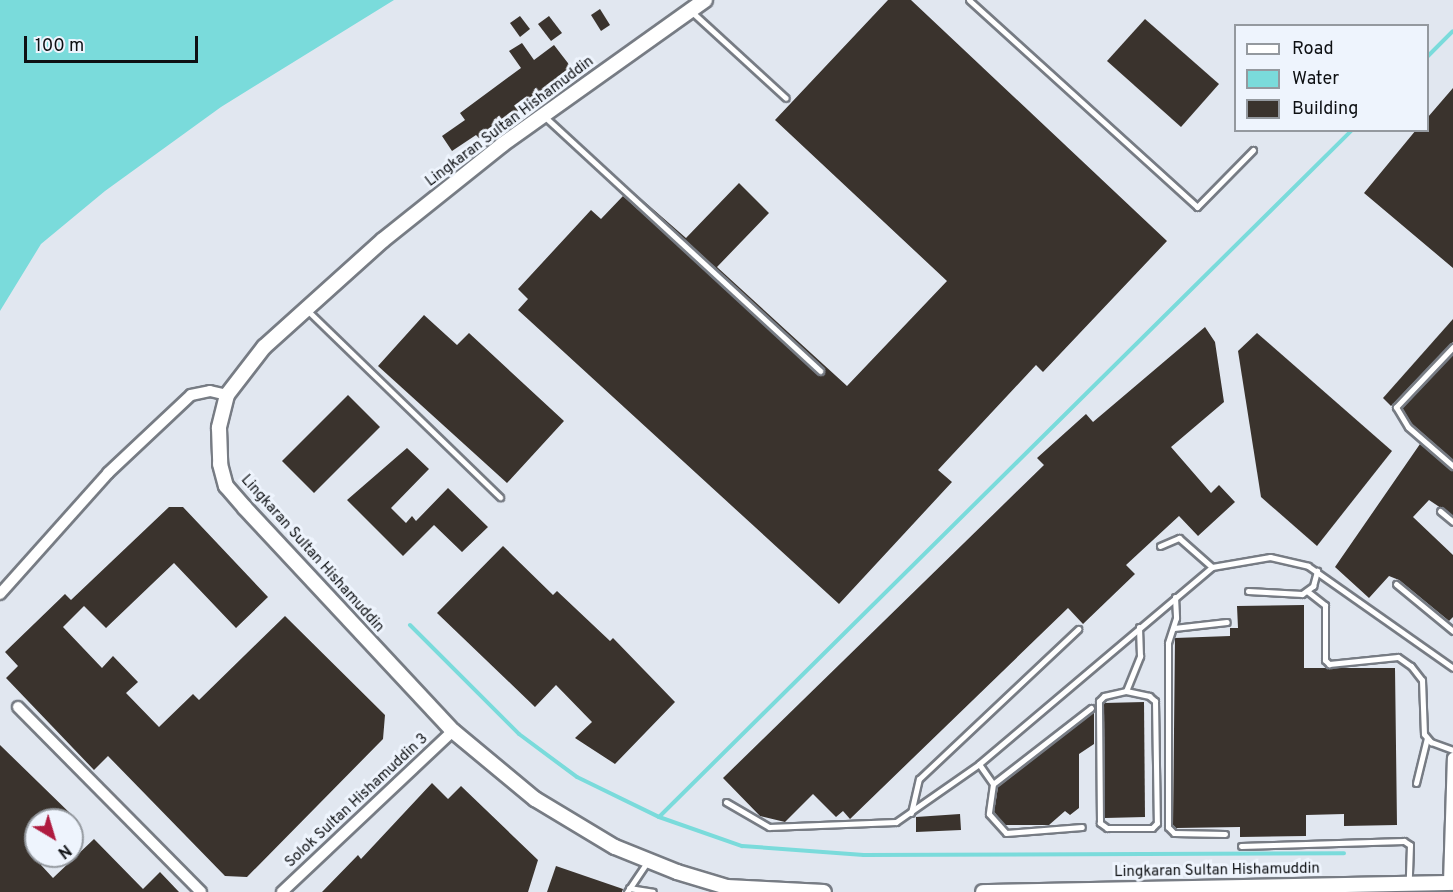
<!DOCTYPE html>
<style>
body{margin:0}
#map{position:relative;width:1453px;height:892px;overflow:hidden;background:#e1e7f0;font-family:Overpass,sans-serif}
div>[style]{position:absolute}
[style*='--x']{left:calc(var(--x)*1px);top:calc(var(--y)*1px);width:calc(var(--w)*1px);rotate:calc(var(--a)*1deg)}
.water>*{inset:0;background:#7adbdb}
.stream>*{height:4px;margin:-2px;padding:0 2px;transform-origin:2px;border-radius:2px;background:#7adbdb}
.building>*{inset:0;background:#3a332d}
.roads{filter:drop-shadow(2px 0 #777c84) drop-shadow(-2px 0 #777c84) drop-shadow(0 2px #777c84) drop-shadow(0 -2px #777c84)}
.lane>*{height:5px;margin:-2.5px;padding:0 2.5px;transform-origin:2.5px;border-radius:2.5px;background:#fff}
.street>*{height:10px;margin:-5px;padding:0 5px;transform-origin:5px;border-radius:5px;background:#fff}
.secondary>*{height:14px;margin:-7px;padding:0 7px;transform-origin:7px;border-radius:7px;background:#fff}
span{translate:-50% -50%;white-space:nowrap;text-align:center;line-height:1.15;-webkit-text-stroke:6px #eef4fd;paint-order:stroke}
.street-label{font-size:15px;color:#0e1013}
.legend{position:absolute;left:1234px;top:24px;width:195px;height:108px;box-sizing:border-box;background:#eef4fd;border:2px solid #94999f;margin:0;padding:8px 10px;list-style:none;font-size:18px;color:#0e1013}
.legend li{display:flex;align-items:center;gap:12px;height:30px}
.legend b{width:30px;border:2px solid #94999f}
.north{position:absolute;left:24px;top:808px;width:60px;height:60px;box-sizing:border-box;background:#eef4fd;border:2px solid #94999f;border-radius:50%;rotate:142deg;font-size:16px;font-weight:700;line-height:24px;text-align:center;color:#0e1013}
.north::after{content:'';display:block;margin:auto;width:21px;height:27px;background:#af1b40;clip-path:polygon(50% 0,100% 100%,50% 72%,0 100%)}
.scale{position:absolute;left:24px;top:36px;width:174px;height:27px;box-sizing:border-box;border:3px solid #0e1013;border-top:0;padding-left:8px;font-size:18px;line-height:21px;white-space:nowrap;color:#0e1013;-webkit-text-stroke:4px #eef4fd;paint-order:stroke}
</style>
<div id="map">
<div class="water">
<div style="clip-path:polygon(0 0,394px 0,221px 107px,105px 191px,41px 244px,0 311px)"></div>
</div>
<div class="stream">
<div style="--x:1428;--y:56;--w:35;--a:-45"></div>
<div style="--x:410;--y:625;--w:154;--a:45"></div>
<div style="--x:519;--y:734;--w:72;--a:36.6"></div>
<div style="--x:577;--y:777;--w:91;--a:26"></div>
<div style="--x:659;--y:817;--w:88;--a:19.3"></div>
<div style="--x:742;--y:846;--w:122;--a:4.2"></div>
<div style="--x:864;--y:855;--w:480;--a:-0.2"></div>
<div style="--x:659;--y:817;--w:976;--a:-44.75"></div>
</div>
<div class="building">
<div style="clip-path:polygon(888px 0,911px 0,1167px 241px,1043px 372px,1036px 365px,938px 470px,952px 482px,839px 604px,518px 310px,528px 299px,518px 289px,591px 210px,601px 219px,623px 196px,822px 375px,823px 367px,630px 189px,686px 238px,739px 183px,769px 213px,717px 267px,847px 386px,947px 281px,775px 120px)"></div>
<div style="clip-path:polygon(600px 9px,610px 25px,601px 31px,591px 15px)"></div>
<div style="clip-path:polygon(520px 16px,530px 29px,520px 37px,510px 23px)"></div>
<div style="clip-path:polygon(549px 16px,562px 33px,551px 41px,538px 24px)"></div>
<div style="clip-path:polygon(1145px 19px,1219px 84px,1181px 127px,1107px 61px)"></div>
<div style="clip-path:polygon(522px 43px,534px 60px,554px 45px,571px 67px,524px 107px,479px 138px,476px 135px,452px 151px,442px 136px,465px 120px,460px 113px,521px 68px,509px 51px)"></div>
<div style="clip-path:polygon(1453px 88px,1453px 268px,1364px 193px,1416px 130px,1428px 130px,1428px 117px)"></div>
<div style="clip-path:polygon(424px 315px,457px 345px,469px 333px,564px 421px,507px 483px,378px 366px)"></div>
<div style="clip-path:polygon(1453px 319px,1453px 342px,1391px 406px,1383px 398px)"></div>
<div style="clip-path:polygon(1205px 327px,1215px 342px,1224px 402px,1171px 447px,1211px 493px,1219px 485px,1235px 502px,1198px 536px,1179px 516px,1126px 565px,1135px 574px,1083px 624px,1068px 608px,850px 819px,843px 811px,836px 817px,813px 794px,785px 822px,760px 816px,723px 778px,1044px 465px,1037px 458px,1086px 414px,1093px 422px)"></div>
<div style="clip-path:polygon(1257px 333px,1392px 451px,1317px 546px,1261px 497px,1238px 351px)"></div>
<div style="clip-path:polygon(1453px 354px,1453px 460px,1412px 424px,1402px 408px)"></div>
<div style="clip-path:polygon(348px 395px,380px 427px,314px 493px,282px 461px)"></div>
<div style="clip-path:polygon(1420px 444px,1453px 471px,1453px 516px,1429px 500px,1413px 517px,1453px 555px,1453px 617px,1449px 621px,1399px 580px,1389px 576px,1369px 598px,1335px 567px)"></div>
<div style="clip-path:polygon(407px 448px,429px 469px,391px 508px,406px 523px,412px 516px,416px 521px,448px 488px,488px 527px,462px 552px,434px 525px,403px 556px,347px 500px)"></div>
<div style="clip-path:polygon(169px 507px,183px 507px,268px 597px,236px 628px,174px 563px,106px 628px,84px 606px,63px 627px,102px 668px,113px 656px,138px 682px,126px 693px,159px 727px,193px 694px,199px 700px,285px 616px,385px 715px,383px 739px,247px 877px,225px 876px,108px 756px,94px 770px,6px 678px,18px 666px,5px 652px,65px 594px,71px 600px)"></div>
<div style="clip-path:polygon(503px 546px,553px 595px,557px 591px,610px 641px,613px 638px,675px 702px,615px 764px,575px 738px,592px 722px,556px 685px,535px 707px,437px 613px)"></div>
<div style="clip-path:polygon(1304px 605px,1304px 668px,1395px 668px,1397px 825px,1344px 826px,1344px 814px,1306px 815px,1306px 836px,1240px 837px,1240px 827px,1176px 828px,1173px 825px,1175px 638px,1230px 636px,1230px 628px,1238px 628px,1237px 606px)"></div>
<div style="clip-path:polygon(1144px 702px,1145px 817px,1105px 818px,1104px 703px)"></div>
<div style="clip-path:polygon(1094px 712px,1094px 744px,1079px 754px,1079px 808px,1070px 815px,1065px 811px,1049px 825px,1005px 825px,994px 812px,998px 787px)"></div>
<div style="clip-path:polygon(0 745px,77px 820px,36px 820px,36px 856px,50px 856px,41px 865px,53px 878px,94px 839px,143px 889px,160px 872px,179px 892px,0 892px)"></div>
<div style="clip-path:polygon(432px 783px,448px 799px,461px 786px,538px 860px,528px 892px,322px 892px,358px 855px,361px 859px)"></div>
<div style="clip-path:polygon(960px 814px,961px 830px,916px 832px,916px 817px)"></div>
<div style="clip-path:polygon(556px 866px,623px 889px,622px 892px,547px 892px)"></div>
</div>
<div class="roads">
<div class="lane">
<div style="--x:969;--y:0;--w:308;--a:42.2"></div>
<div style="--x:1197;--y:207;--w:80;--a:-45.5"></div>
<div style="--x:692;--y:12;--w:127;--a:42.5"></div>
<div style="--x:544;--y:116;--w:376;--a:42.7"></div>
<div style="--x:307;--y:310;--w:269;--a:44.1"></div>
<div style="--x:1453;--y:347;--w:83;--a:133.5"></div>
<div style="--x:1396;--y:407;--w:23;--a:59"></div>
<div style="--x:1408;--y:427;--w:60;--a:40.9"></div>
<div style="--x:1440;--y:511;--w:17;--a:40"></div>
<div style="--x:1160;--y:546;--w:21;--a:-23"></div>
<div style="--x:1179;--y:538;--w:44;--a:41.3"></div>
<div style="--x:1396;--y:584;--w:74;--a:39.5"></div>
<div style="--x:1248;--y:591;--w:54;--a:3.2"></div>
<div style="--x:1302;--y:594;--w:14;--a:-36"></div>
<div style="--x:1313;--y:586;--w:16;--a:-75"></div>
<div style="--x:1307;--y:591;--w:23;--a:38"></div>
<div style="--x:1325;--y:605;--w:55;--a:90"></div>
<div style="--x:1325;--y:660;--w:6;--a:45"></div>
<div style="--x:1329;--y:664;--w:69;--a:-5.8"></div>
<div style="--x:1398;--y:657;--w:16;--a:35"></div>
<div style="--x:1411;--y:666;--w:18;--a:52"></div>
<div style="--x:1422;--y:680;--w:54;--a:87.9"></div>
<div style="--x:1424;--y:734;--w:11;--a:49"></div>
<div style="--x:1431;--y:742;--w:23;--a:20"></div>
<div style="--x:1175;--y:597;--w:21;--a:87"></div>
<div style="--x:1176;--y:618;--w:26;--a:108"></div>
<div style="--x:1168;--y:643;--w:184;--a:90"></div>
<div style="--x:1168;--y:827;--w:8;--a:45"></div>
<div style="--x:1174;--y:833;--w:51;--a:1.1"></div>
<div style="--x:1174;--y:628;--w:53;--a:-6.5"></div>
<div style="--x:1126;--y:691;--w:24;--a:12"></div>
<div style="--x:1149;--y:696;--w:8;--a:40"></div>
<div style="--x:1155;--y:701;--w:122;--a:89.1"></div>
<div style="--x:1157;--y:823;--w:7;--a:135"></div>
<div style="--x:1152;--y:828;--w:45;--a:180"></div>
<div style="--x:1107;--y:828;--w:9;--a:-144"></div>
<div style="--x:1100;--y:823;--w:122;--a:-90.5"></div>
<div style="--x:1099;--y:701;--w:7;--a:-45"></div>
<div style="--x:1104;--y:696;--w:23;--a:-13"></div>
<div style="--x:1126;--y:691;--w:38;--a:-68"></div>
<div style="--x:1140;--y:656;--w:29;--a:-92"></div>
<div style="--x:979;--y:764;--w:24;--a:55"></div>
<div style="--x:993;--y:784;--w:124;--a:-37.8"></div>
<div style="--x:1416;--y:783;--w:46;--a:-76.3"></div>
<div style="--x:993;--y:784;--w:30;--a:98"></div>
<div style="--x:989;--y:814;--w:25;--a:48"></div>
<div style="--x:1006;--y:833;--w:76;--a:-4.5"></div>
<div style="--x:726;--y:802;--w:50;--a:30.2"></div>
<div style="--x:769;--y:827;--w:127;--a:-2.3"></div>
<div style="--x:896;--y:822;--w:101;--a:-34.9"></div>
<div style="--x:979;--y:764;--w:305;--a:-40.2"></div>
<div style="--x:1212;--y:567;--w:59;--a:-9.8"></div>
<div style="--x:1270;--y:557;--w:39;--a:13"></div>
<div style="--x:1308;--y:566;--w:177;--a:35.1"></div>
<div style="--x:911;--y:813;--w:35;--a:-77"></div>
<div style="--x:919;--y:779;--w:219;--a:-43.3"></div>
<div style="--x:1241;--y:846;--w:163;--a:-1.8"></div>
<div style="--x:1404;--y:841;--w:7;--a:34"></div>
<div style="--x:1410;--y:845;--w:37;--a:92"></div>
<div style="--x:629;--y:888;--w:24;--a:9"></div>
<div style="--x:627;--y:892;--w:36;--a:-56"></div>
</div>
<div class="street">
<div style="--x:0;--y:594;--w:162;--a:-48.2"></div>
<div style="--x:108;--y:473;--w:114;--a:-43.2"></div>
<div style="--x:191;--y:395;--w:19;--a:-12"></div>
<div style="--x:210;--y:391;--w:17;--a:13"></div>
<div style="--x:18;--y:707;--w:260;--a:45.3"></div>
<div style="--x:1449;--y:883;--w:125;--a:-88.2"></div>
<div style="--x:282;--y:892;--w:235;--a:-43.3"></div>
</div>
<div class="secondary">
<div style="--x:705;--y:0;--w:249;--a:144.5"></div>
<div style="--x:502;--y:145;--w:152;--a:141.4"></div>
<div style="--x:383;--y:240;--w:160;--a:138"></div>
<div style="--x:264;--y:347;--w:61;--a:127.6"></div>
<div style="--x:227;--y:395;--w:34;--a:104"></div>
<div style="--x:219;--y:428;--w:36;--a:88"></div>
<div style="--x:220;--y:464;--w:23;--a:75"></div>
<div style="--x:226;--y:486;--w:29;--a:49"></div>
<div style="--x:245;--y:508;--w:305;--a:47"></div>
<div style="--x:453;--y:731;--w:107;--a:39.7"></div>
<div style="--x:535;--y:799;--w:93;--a:31"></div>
<div style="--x:615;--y:847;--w:67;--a:22"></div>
<div style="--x:677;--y:872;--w:52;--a:16.7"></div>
<div style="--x:727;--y:887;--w:97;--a:3"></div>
<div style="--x:983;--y:892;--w:470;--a:-1.1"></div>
</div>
</div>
<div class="street-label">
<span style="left:510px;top:122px;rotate:-37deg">Lingkaran Sultan Hishamuddin</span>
<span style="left:312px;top:554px;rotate:48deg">Lingkaran Sultan Hishamuddin</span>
<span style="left:357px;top:801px;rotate:-43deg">Solok Sultan Hishamuddin 3</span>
<span style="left:1217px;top:871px;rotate:-1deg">Lingkaran Sultan Hishamuddin</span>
</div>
<ul class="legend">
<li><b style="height:8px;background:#fff"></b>Road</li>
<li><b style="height:16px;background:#7adbdb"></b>Water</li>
<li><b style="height:16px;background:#3a332d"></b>Building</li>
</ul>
<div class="north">N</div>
<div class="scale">100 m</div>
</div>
